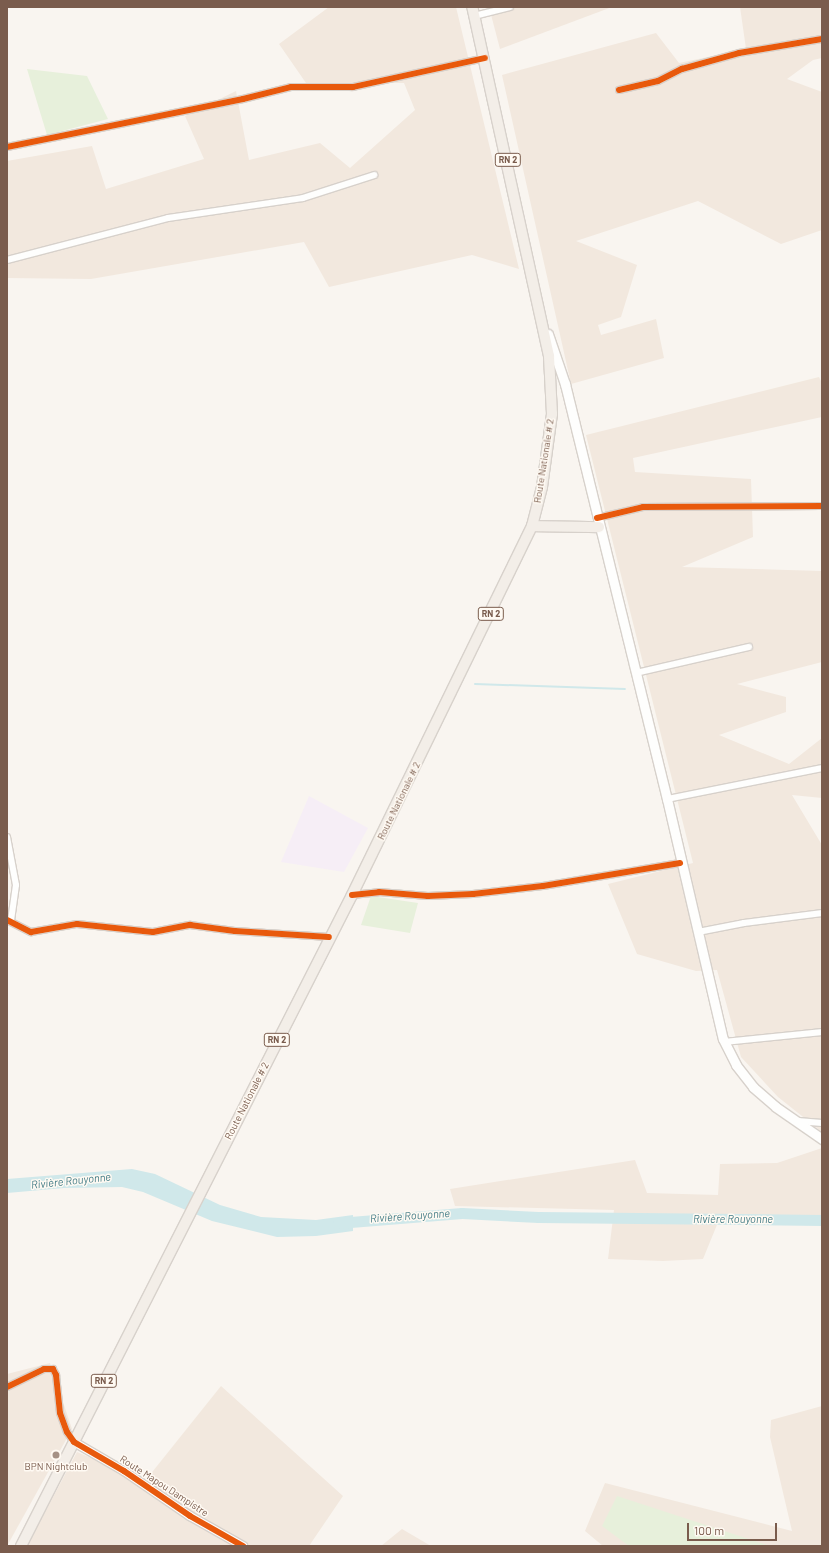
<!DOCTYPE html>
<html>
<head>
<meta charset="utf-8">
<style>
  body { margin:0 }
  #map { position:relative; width:829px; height:1553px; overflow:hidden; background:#f9f5f0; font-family:Barlow,sans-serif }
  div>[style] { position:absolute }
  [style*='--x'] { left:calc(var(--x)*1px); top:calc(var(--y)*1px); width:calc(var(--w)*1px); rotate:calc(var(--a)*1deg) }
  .residential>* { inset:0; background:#f2e8de }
  .education>* { inset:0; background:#f6eef6 }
  .green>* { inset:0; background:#e7f0db }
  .water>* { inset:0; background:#d0e8ea }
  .stream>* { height:2px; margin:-1px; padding:0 1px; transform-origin:1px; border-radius:1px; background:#d0e8ea }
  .river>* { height:11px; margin:-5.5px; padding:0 5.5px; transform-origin:5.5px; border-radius:5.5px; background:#d0e8ea }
  .roads { filter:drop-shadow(1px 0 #d7d1cb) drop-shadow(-1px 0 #d7d1cb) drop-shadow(0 1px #d7d1cb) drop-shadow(0 -1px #d7d1cb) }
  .minor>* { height:6px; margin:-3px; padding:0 3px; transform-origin:3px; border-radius:3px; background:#fefefd }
  .tertiary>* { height:8px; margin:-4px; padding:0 4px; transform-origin:4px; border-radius:4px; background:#fefefd }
  .secondary>* { height:9px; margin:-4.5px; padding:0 4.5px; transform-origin:4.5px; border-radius:4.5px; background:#fefefd }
  .primary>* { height:10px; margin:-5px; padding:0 5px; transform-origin:5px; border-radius:5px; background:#f3eee8 }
  .cycleway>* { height:6px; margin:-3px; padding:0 3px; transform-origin:3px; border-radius:3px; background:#e8590c }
  .dots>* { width:11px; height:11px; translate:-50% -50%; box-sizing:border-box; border:2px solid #fffaf3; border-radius:50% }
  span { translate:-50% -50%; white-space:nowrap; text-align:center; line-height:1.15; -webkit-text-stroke:3px #fffaf3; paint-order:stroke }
  .shield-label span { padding:1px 3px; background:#fffaf3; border:1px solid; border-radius:3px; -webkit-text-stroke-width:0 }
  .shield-label { font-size:9px; color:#7a5c4d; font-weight:700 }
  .street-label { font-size:10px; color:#7a5c4d }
  .poi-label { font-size:10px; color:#7a5c4d }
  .water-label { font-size:11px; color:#437c86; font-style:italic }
  .frame { position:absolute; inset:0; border:8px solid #7a5c4d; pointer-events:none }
  .scale { position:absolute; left:687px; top:1523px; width:90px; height:18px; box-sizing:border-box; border:2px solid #7a5c4d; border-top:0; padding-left:5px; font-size:12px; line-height:14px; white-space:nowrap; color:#7a5c4d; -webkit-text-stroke:3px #fffaf3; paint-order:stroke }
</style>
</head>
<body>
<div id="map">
  <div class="residential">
    <div style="clip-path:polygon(329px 7px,456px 7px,519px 269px,472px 255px,329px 287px,304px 242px,91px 279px,7px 278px,7px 161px,92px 146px,106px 189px,204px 159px,185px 116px,236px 91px,249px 160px,320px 143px,350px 168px,415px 110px,404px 83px,306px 83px,279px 44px)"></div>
    <div style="clip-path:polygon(489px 7px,612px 7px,500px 49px)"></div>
    <div style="clip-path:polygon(740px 7px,822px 7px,822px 58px,813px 60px,787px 79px,822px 92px,822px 230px,781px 244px,698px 201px,576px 241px,637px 265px,621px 317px,598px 325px,601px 335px,656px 319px,664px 358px,571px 384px,502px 75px,656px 33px,679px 63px,746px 49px)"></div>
    <div style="clip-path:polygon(819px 377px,822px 383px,822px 417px,633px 458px,635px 472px,751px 479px,753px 537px,682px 567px,822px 571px,822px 662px,737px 684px,786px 697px,786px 712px,719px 735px,789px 764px,822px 738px,822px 798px,792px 795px,822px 845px,822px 1132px,778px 1097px,741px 1057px,717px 970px,696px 971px,637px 954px,608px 884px,693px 863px,586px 435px)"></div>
    <div style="clip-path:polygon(822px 1148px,822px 1216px,721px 1215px,703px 1259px,663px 1261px,608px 1259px,614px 1210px,455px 1206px,450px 1189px,635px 1160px,647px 1193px,718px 1195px,720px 1164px,777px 1163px)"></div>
    <div style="clip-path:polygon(50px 1363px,72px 1429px,7px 1546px,7px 1374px)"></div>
    <div style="clip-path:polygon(221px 1386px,343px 1496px,309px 1546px,27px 1546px,77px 1452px,145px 1481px)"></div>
    <div style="clip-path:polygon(822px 1406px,822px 1546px,603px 1546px,585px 1531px,605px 1483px,792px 1531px,770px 1437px,771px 1420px)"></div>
    <div style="clip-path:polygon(402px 1529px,431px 1546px,381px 1546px)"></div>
  </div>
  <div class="education">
    <div style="clip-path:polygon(309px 796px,368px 828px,344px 872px,281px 862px)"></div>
  </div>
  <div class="green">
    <div style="clip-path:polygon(27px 69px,87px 76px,108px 119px,47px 135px)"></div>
    <div style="clip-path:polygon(371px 896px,418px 903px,410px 933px,361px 925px)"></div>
    <div style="clip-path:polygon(617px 1496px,770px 1546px,629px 1546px,602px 1526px)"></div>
  </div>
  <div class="water">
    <div style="clip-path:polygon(132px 1169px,155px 1174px,220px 1205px,261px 1217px,316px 1220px,353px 1215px,353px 1231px,316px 1236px,277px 1237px,212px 1221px,143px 1192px,122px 1187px,64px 1188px,7px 1193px,7px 1179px)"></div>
  </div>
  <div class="stream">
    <div style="--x:475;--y:684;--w:150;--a:1.9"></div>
  </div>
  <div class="river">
    <div style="--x:338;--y:1223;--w:124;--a:-4.6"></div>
    <div style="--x:462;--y:1213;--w:76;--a:3"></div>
    <div style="--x:538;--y:1217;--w:284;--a:0.6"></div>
  </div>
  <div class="roads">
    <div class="minor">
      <div style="--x:474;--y:16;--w:37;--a:-14"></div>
      <div style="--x:619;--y:90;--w:40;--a:-13"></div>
      <div style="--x:658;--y:81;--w:27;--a:-27"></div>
      <div style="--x:682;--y:69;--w:59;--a:-15.7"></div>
      <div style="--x:739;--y:53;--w:84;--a:-9.6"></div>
      <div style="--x:7;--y:147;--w:241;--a:-11.5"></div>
      <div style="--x:243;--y:99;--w:49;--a:-14"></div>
      <div style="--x:291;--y:87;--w:62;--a:0"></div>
      <div style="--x:353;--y:87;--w:135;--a:-12.4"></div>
      <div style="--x:7;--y:260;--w:166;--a:-14.6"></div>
      <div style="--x:168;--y:218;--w:136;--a:-8.4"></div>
      <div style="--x:303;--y:198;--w:75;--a:-17.9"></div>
      <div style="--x:597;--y:518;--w:47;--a:-13.4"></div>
      <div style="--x:643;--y:507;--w:179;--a:-0.3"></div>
      <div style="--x:636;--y:673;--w:116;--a:-13"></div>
      <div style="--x:667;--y:799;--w:158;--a:-11.3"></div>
      <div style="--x:7;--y:837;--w:49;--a:79.4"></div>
      <div style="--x:16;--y:885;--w:36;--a:98"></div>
      <div style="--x:352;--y:895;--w:27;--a:-6"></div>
      <div style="--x:379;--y:892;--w:49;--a:4.7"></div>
      <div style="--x:428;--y:896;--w:45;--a:-2.5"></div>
      <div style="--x:473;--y:894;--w:70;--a:-6.5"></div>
      <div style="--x:543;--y:886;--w:139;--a:-9.5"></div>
      <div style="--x:7;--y:920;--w:27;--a:27"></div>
      <div style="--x:31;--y:932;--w:47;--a:-9.9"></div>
      <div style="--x:77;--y:924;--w:76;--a:6"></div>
      <div style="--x:153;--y:932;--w:38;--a:-11"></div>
      <div style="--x:190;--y:925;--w:45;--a:7.6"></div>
      <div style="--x:235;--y:931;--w:94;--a:3.7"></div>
      <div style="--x:698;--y:932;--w:47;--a:-11.1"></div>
      <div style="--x:744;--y:923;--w:79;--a:-7.3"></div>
      <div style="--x:724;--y:1042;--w:99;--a:-5.8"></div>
      <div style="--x:798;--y:1121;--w:24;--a:5"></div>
      <div style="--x:7;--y:1387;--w:41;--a:-25.9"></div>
      <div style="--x:44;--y:1369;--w:9;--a:0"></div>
      <div style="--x:53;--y:1369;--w:7;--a:63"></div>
      <div style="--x:56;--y:1375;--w:38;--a:84"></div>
      <div style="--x:60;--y:1413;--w:20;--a:70"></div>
      <div style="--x:67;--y:1432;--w:12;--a:55"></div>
    </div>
    <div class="tertiary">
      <div style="--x:74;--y:1442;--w:58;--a:30.1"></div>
      <div style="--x:124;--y:1471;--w:80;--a:34.3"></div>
      <div style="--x:190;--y:1516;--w:61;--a:29.5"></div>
    </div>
    <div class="secondary">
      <div style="--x:548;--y:334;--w:53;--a:71.2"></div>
      <div style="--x:565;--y:384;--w:427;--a:76.2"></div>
      <div style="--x:667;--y:799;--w:246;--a:76.9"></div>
      <div style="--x:723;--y:1039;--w:29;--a:63"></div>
      <div style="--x:736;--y:1065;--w:28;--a:52"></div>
      <div style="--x:753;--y:1087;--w:30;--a:41"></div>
      <div style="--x:776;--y:1107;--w:56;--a:34.8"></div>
    </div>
    <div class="primary">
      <div style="--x:532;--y:526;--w:67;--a:0.9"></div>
      <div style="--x:21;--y:1546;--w:730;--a:-63.05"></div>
      <div style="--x:352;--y:895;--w:411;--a:-64"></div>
      <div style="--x:532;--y:526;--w:40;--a:-75.6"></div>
      <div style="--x:542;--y:487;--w:74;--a:-82.2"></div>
      <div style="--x:552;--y:414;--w:58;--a:-93"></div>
      <div style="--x:549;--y:356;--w:357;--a:-102.4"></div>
    </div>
  </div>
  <div class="cycleway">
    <div style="--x:619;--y:90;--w:40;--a:-13"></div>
    <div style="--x:658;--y:81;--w:27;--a:-27"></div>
    <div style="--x:682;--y:69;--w:59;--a:-15.7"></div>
    <div style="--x:739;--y:53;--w:84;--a:-9.6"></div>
    <div style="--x:7;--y:147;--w:241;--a:-11.5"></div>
    <div style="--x:243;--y:99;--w:49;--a:-14"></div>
    <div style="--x:291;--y:87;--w:62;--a:0"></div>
    <div style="--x:353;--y:87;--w:135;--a:-12.4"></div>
    <div style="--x:597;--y:518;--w:47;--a:-13.4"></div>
    <div style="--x:643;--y:507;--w:179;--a:-0.3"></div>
    <div style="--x:352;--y:895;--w:27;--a:-6"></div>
    <div style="--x:379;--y:892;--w:49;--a:4.7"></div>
    <div style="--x:428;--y:896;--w:45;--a:-2.5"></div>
    <div style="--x:473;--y:894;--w:70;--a:-6.5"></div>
    <div style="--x:543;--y:886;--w:139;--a:-9.5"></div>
    <div style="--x:7;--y:920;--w:27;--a:27"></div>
    <div style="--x:31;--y:932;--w:47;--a:-9.9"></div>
    <div style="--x:77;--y:924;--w:76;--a:6"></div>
    <div style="--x:153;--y:932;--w:38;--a:-11"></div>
    <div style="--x:190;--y:925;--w:45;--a:7.6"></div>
    <div style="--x:235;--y:931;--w:94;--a:3.7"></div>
    <div style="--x:7;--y:1387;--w:41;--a:-25.9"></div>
    <div style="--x:44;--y:1369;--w:9;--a:0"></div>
    <div style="--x:53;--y:1369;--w:7;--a:63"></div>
    <div style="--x:56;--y:1375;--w:38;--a:84"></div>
    <div style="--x:60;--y:1413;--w:20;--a:70"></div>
    <div style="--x:67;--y:1432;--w:12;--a:55"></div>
    <div style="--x:74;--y:1442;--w:58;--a:30.1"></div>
    <div style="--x:124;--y:1471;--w:80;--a:34.3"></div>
    <div style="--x:190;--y:1516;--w:61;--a:29.5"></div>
  </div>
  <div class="dots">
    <div style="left:56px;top:1455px;background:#a69286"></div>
  </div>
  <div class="shield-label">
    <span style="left:508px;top:160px">RN 2</span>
    <span style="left:491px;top:614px">RN 2</span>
    <span style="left:277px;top:1040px">RN 2</span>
    <span style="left:104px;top:1381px">RN 2</span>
  </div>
  <div class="street-label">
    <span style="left:544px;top:461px;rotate:-81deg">Route Nationale # 2</span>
    <span style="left:399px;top:801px;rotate:-64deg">Route Nationale # 2</span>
    <span style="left:247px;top:1101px;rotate:-63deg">Route Nationale # 2</span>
    <span style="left:164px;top:1486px;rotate:33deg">Route Mapou Dampistre</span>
  </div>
  <div class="poi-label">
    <span style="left:56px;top:1467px">BPN Nightclub</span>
  </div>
  <div class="water-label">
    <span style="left:71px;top:1181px;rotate:-6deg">Rivière Rouyonne</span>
    <span style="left:410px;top:1216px;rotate:-4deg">Rivière Rouyonne</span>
    <span style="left:733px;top:1219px">Rivière Rouyonne</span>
  </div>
  <div class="frame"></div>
  <div class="scale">100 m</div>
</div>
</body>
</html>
